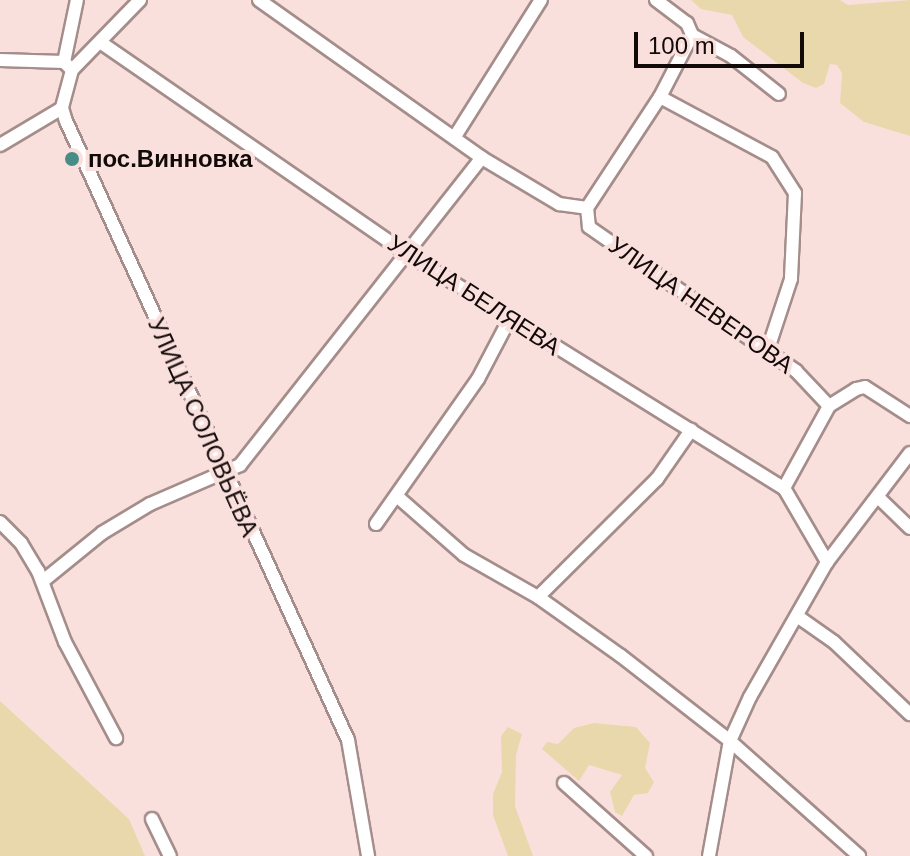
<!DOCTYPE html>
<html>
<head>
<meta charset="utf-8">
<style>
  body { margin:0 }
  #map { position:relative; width:910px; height:856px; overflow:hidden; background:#fae0dd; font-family:Arial,sans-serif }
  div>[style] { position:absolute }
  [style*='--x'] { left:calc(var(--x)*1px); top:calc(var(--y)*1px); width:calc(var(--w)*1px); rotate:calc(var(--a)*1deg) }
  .green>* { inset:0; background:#e9d8ac }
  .roads { filter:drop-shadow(2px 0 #a48d8a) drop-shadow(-2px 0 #a48d8a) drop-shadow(0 2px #a48d8a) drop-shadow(0 -2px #a48d8a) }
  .minor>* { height:12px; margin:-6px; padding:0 6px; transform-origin:6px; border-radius:6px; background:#fff }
  .dots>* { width:22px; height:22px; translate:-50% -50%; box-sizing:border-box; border:4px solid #fae0dd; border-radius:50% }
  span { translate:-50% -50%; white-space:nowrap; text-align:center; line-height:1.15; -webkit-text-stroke:8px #fae0dd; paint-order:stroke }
  .poi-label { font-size:24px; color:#120a09; font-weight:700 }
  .left { translate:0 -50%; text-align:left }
  .street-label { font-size:24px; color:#120a09 }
  .scale { position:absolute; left:634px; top:32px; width:170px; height:36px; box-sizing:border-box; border:4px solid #120a09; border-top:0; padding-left:10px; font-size:24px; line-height:28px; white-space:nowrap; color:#120a09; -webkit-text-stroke:6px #fae0dd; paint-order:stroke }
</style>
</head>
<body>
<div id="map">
  <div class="green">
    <div style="clip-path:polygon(691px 0,840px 0,848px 5px,910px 0,910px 136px,864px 122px,840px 103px,842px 73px,837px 65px,830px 64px,824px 84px,816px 88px,803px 83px,743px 37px,732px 15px,701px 9px)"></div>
    <div style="clip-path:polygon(0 701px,129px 819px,145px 856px,0 856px)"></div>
    <div style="clip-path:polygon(594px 723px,636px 727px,650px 743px,645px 768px,654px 782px,648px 793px,634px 795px,622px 816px,615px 812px,610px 792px,622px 775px,589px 765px,579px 781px,542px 749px,547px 742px,558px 744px,574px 728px)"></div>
    <div style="clip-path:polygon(508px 727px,522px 734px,516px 755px,515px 806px,533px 856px,508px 856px,493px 815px,493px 794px,502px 772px,501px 736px)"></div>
  </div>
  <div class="roads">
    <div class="minor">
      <div style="--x:140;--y:0;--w:98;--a:134.2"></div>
      <div style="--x:72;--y:70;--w:39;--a:105"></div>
      <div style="--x:62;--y:108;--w:14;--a:73"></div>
      <div style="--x:66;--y:121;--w:680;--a:65.51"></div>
      <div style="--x:348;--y:740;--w:118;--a:80.2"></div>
      <div style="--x:259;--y:0;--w:273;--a:35.3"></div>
      <div style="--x:482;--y:158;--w:90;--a:30.9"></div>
      <div style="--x:559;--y:204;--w:28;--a:8"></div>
      <div style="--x:587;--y:208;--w:19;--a:84"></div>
      <div style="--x:589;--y:227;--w:252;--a:34.8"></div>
      <div style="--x:796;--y:371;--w:48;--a:46.7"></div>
      <div style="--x:656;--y:0;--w:39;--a:37"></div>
      <div style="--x:687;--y:23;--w:13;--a:67"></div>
      <div style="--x:692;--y:35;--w:44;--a:28.3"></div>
      <div style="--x:731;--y:56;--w:61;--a:38.4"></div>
      <div style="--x:100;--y:42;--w:375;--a:34.6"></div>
      <div style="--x:409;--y:255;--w:441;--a:31.9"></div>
      <div style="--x:784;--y:488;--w:86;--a:59.8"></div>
      <div style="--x:0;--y:60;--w:64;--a:1.8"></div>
      <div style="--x:64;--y:62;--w:11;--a:45"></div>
      <div style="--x:64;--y:62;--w:63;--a:-78.2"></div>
      <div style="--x:660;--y:97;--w:127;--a:28.2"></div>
      <div style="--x:772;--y:157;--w:43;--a:57.4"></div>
      <div style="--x:795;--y:193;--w:86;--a:92.7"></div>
      <div style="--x:791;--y:279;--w:77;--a:108.2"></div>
      <div style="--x:454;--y:138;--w:163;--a:-57.8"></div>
      <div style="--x:0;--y:145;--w:72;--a:-30.8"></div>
      <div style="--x:587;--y:208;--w:133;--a:-56.7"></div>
      <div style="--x:660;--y:97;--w:70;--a:-62.7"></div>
      <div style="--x:784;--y:488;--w:94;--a:-61.2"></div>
      <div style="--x:829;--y:406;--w:32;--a:-32"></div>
      <div style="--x:856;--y:389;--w:9;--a:-13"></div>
      <div style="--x:865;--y:387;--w:54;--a:32.8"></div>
      <div style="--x:399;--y:498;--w:86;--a:41.2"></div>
      <div style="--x:464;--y:555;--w:85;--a:29.6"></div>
      <div style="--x:538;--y:597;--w:102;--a:35.4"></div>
      <div style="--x:621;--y:656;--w:138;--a:37.9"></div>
      <div style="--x:730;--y:741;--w:173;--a:41.7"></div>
      <div style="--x:879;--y:498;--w:43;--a:44.1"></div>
      <div style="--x:0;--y:522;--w:30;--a:45"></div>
      <div style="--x:21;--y:543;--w:33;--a:59"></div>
      <div style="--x:38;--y:571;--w:76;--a:69.2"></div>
      <div style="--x:65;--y:642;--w:109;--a:62"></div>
      <div style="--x:376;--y:524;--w:177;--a:-54.9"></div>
      <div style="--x:478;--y:379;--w:67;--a:-62.3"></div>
      <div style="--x:43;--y:581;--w:76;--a:-39.1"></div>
      <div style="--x:102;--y:533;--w:56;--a:-31.1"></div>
      <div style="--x:150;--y:504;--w:98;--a:-23.4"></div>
      <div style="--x:240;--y:465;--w:391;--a:-51.8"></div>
      <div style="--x:538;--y:597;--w:168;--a:-44.8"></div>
      <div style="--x:657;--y:479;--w:60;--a:-55.2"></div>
      <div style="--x:797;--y:616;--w:45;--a:35.1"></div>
      <div style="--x:834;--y:642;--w:105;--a:43.5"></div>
      <div style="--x:564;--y:783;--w:110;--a:41.7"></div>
      <div style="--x:152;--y:819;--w:41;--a:64.1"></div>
      <div style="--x:709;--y:856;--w:117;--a:-79.7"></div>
      <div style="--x:730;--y:741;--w:48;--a:-65.6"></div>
      <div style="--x:750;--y:697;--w:155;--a:-60.3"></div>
      <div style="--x:827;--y:562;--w:137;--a:-52.7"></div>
    </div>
  </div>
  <div class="dots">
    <div style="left:72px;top:159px;background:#478d85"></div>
  </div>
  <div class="poi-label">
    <span class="left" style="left:88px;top:159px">пос.Винновка</span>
  </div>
  <div class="street-label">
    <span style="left:474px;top:295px;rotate:33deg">УЛИЦА БЕЛЯЕВА</span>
    <span style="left:701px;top:305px;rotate:35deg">УЛИЦА НЕВЕРОВА</span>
    <span style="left:203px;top:427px;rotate:66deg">УЛИЦА СОЛОВЬЁВА</span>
  </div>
  <div class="scale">100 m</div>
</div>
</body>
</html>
